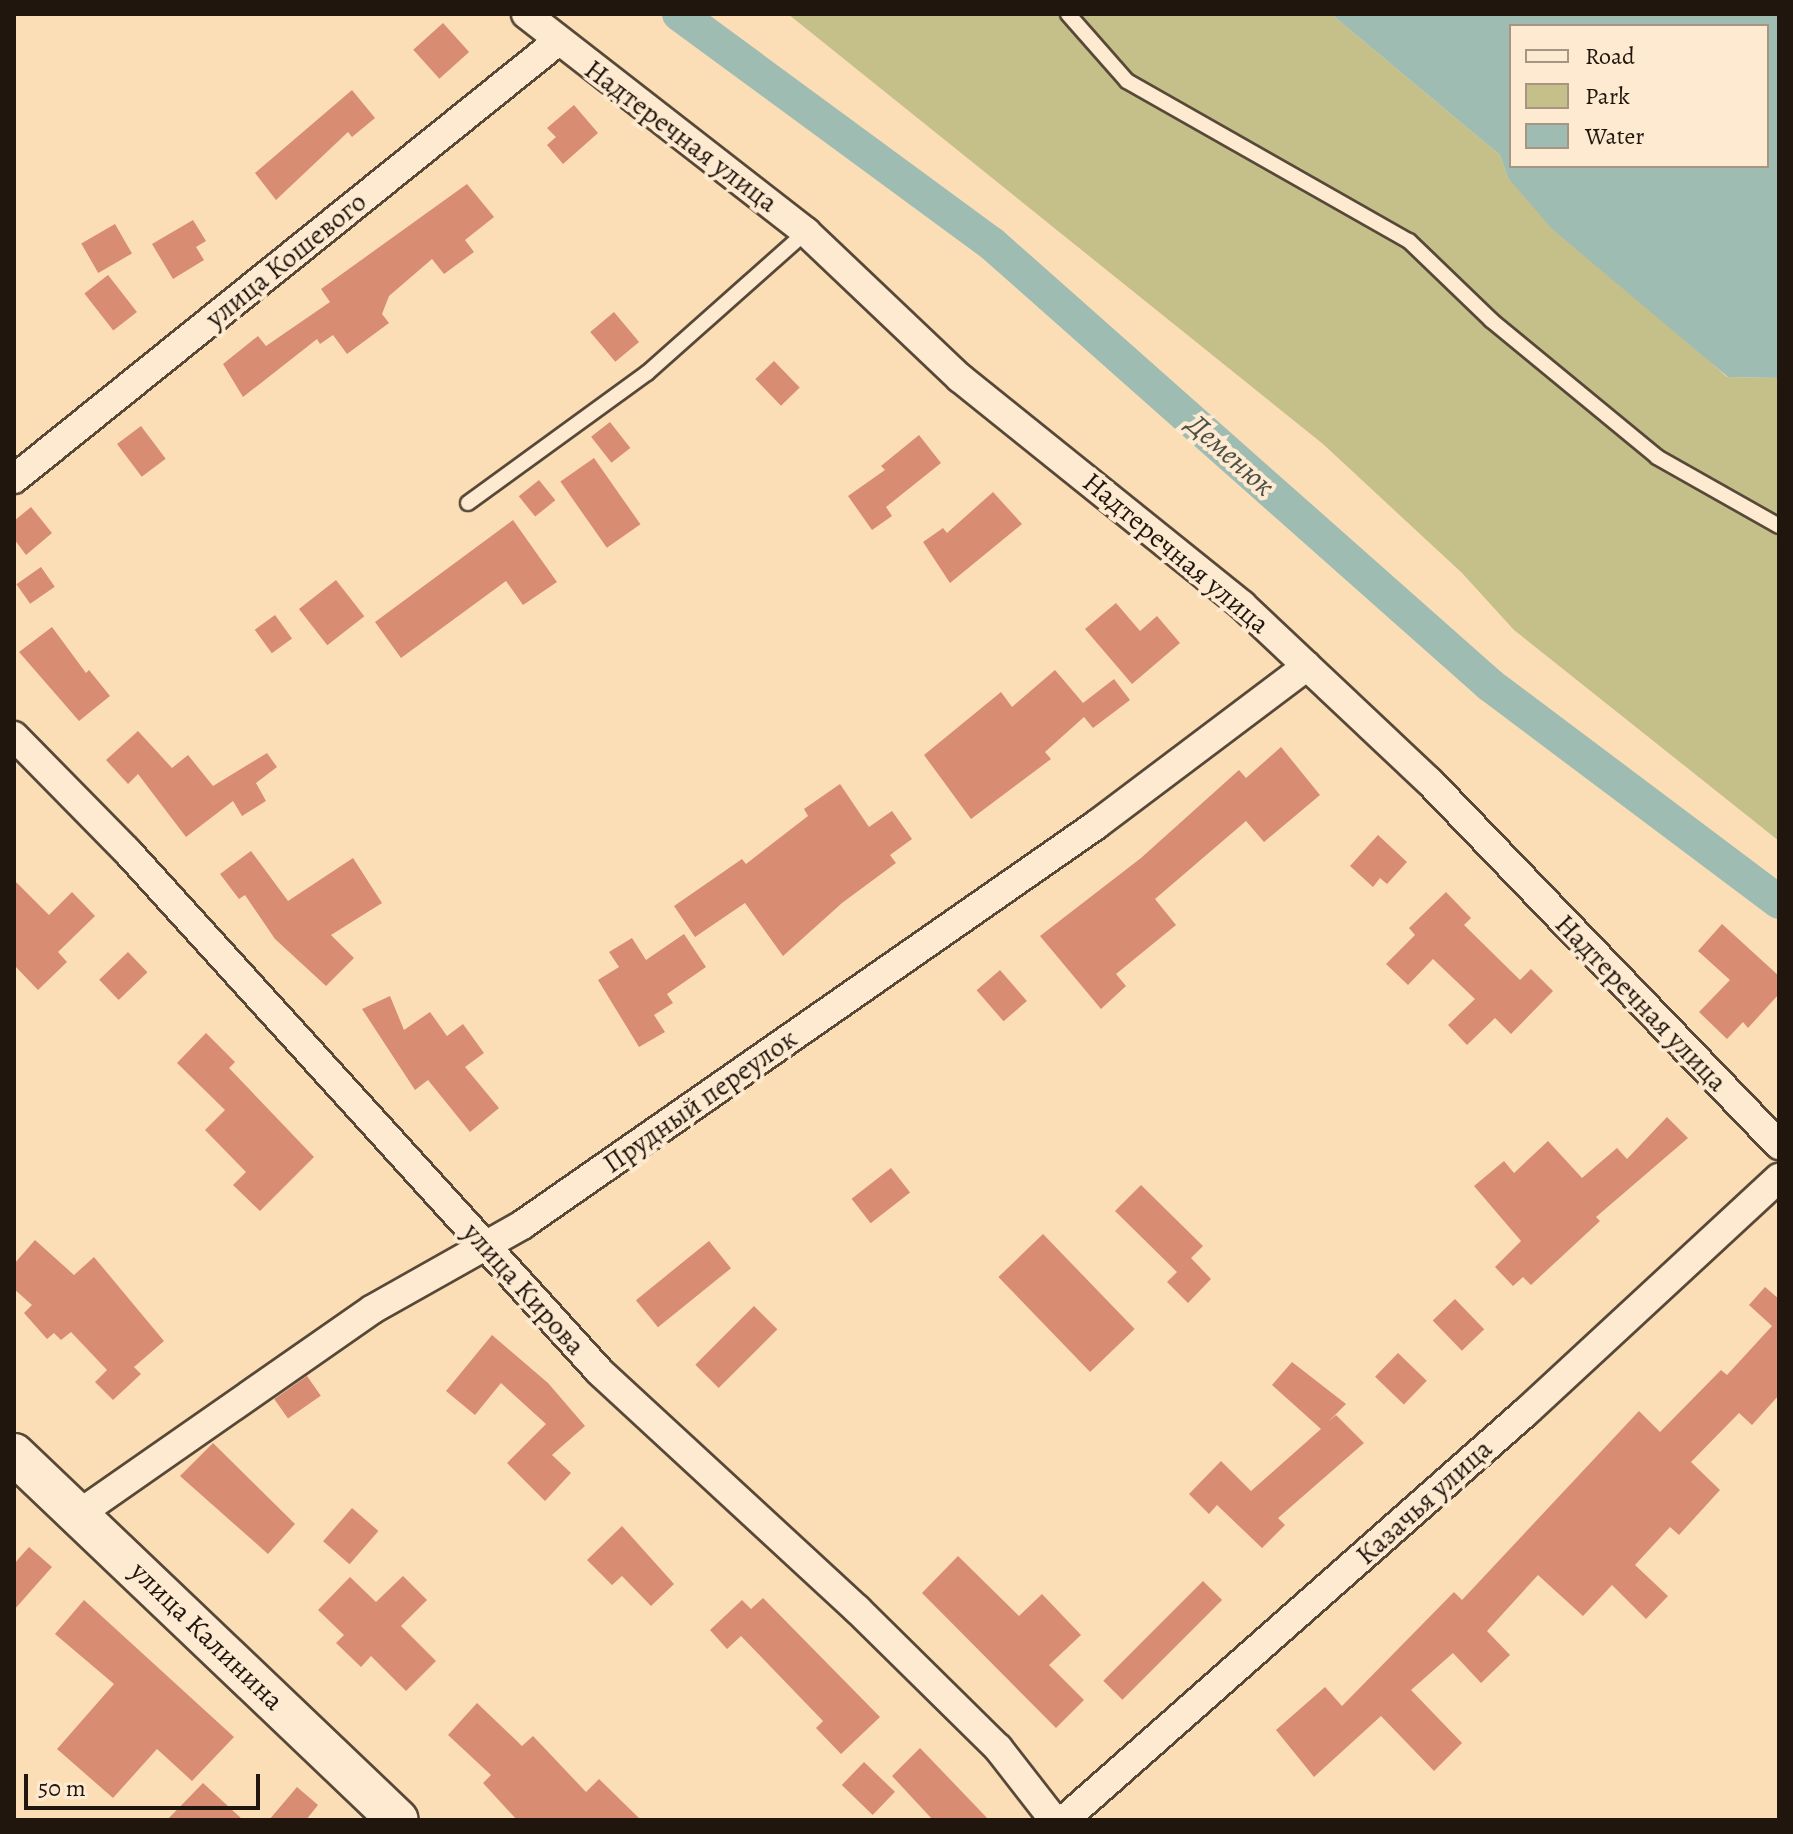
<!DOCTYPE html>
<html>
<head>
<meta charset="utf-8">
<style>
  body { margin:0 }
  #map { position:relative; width:1793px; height:1834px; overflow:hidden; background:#fcdeb6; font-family:Alegreya,serif }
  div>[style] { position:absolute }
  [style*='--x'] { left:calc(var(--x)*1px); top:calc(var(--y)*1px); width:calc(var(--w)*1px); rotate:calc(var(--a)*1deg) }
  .green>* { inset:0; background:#c5c08a }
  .water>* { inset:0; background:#9fbcb2 }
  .canal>* { height:34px; margin:-17px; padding:0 17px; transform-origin:17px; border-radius:17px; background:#9fbcb2 }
  .building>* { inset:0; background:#d88c72; transform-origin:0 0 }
  .roads { filter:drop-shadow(2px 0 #574838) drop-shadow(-2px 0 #574838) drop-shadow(0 2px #574838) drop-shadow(0 -2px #574838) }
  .lane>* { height:14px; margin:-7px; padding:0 7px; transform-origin:7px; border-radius:7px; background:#fdead0 }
  .street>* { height:28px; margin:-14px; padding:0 14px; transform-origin:14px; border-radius:14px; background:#fdead0 }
  .secondary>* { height:40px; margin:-20px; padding:0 20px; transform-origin:20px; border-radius:20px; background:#fdead0 }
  span { translate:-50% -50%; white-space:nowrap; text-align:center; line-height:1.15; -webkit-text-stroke:8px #fdead0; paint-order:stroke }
  .street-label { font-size:28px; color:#20160e }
  .water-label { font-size:30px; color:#4c5047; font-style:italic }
  .frame { position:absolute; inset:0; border:16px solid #20160e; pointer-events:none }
  .legend { position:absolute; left:1509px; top:24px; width:260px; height:144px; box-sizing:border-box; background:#fdead0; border:2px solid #a59582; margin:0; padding:10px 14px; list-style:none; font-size:24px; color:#20160e }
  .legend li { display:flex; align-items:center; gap:16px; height:40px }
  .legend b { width:40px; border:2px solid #a59582 }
  .scale { position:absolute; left:24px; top:1774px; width:236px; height:36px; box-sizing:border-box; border:4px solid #20160e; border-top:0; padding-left:10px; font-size:24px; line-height:28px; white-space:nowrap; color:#20160e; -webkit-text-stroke:6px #fdead0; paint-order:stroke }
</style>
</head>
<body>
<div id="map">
  <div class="green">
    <div style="clip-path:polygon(788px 14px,1331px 14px,1500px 155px,1508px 178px,1727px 377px,1779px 378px,1779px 841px,1514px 630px,1462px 573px,1323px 444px)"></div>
  </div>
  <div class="water">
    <div style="clip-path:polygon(evenodd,1331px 14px,1779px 14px,1779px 378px,1728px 377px,1552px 229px,1508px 178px,1500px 155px,1331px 14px,1511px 26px,1767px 26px,1767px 166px,1511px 166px,1511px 26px)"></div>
  </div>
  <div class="canal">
    <div style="--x:679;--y:14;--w:387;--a:36.3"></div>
    <div style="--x:991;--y:243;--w:667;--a:41.53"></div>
    <div style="--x:1490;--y:685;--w:361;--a:36.9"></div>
  </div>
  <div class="building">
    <div style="left:443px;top:23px;width:39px;height:40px;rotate:48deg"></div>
    <div style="clip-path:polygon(352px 90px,375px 118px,352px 137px,348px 132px,276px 200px,255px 173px)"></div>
    <div style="clip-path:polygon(574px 105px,598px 133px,563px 164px,547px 145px,556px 137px,547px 128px)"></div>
    <div style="clip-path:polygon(467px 184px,494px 217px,465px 240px,474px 252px,444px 274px,432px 259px,389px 296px,382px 314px,389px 323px,347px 354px,333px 335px,320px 344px,317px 339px,243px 397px,223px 364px,258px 336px,266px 346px,330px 302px,321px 289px)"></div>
    <div style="clip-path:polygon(193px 220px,206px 241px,196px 247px,204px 260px,173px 279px,152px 244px)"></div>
    <div style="left:115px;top:224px;width:34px;height:39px;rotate:60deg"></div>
    <div style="left:108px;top:275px;width:47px;height:30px;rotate:52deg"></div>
    <div style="left:614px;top:312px;width:39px;height:31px;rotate:50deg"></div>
    <div style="left:774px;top:361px;width:37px;height:26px;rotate:46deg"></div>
    <div style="left:610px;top:422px;width:33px;height:24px;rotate:52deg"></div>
    <div style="left:141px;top:426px;width:41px;height:30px;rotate:53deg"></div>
    <div style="clip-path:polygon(919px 435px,941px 463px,886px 507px,892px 516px,872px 530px,848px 496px,885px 470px,881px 466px)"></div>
    <div style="left:594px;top:458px;width:81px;height:41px;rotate:55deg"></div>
    <div style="left:539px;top:480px;width:26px;height:26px;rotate:51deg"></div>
    <div style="clip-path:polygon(993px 492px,1022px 524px,950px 583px,923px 542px,943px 528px,947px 533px)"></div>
    <div style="clip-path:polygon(31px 507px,52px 533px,26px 555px,14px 539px,14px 521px)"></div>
    <div style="clip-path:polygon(513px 520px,557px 582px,523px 605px,506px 581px,401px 658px,375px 622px)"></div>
    <div style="left:41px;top:567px;width:24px;height:30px;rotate:55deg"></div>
    <div style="left:336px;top:580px;width:46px;height:47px;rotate:52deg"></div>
    <div style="clip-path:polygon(1116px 603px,1140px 631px,1157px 616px,1180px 643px,1132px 684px,1085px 629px)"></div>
    <div style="left:275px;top:615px;width:29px;height:25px;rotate:54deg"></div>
    <div style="clip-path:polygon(52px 627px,86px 673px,89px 670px,110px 696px,79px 721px,19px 652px)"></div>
    <div style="clip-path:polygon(1055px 670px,1083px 703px,1114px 679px,1130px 700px,1093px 728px,1084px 717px,1045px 752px,1051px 759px,971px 819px,924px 755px,1001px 692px,1012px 707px)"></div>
    <div style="clip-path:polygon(138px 731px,172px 768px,188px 755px,213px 786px,267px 753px,277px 767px,256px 783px,266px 801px,242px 816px,233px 801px,186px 837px,138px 774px,128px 784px,106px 760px)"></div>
    <div style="clip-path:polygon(1281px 747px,1320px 795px,1264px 842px,1246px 821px,1155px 899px,1176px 925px,1116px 974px,1126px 986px,1101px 1009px,1040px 936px,1141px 858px,1239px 770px,1246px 778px)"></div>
    <div style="clip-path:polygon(840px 784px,869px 827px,892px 811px,912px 839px,890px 855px,896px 863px,842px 903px,783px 956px,745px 903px,695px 937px,674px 906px,742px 859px,746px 864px,808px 816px,804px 809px)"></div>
    <div style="clip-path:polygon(1378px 835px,1407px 862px,1387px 884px,1380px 878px,1373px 887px,1350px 866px)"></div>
    <div style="clip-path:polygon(251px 851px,288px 901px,353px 858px,382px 903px,331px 935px,354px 958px,326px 986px,275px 939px,245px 895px,239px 899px,220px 874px)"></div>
    <div style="clip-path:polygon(14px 880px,49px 915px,72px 892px,95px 916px,58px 952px,67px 962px,38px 990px,14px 965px)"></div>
    <div style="clip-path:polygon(1446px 892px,1471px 918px,1464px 925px,1520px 980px,1531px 969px,1553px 991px,1511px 1034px,1495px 1018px,1467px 1045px,1448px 1025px,1475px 999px,1433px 959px,1408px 985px,1386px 964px,1415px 935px,1409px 928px)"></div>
    <div style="clip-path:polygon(1722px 924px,1779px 976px,1779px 994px,1748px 1028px,1743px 1022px,1727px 1039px,1699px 1012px,1730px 980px,1698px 951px)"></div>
    <div style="clip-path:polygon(684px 934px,706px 967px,667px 994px,673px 1003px,654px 1015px,665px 1032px,639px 1047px,598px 980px,619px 967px,609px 952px,632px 938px,646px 960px)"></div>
    <div style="left:128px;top:952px;width:28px;height:40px;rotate:46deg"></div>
    <div style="left:1000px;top:970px;width:41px;height:31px;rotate:49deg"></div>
    <div style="clip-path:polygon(390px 996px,404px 1030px,430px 1012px,447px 1036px,463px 1024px,484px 1053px,465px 1067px,499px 1108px,470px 1132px,428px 1080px,415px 1090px,362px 1009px)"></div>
    <div style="clip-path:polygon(206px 1033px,235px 1062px,229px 1068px,314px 1157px,260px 1211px,233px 1185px,246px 1172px,205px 1130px,225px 1110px,177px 1063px)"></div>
    <div style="clip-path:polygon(1667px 1117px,1688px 1138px,1596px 1217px,1600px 1221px,1531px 1285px,1523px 1277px,1513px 1286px,1495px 1267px,1521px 1241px,1474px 1186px,1504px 1161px,1514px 1173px,1548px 1141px,1582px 1178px,1617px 1148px,1627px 1159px)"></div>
    <div style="left:891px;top:1168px;width:31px;height:50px;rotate:52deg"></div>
    <div style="clip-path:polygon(1141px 1185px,1203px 1246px,1179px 1270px,1191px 1258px,1211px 1279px,1188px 1303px,1167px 1282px,1177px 1272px,1115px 1211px)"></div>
    <div style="left:1043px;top:1234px;width:132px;height:62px;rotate:46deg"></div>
    <div style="clip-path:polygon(35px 1240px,74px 1275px,94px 1257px,164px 1341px,134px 1367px,141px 1374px,113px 1400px,95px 1382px,107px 1370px,71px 1332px,61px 1340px,54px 1333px,47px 1339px,24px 1313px,32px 1305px,14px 1289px,14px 1264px)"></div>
    <div style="left:709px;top:1241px;width:35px;height:94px;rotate:51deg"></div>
    <div style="clip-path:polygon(1765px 1287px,1779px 1299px,1779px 1395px,1752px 1425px,1739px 1413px,1691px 1462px,1720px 1490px,1679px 1535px,1670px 1527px,1635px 1565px,1668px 1596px,1646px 1619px,1612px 1585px,1583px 1616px,1538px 1575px,1487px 1631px,1510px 1655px,1481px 1683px,1453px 1653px,1411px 1690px,1462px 1743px,1434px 1771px,1381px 1716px,1314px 1777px,1276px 1730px,1325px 1687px,1342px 1706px,1454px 1592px,1462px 1600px,1639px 1411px,1660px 1432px,1721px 1370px,1727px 1375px,1772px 1326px,1749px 1305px)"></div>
    <div style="left:1455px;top:1299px;width:42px;height:31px;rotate:46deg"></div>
    <div style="left:754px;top:1306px;width:33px;height:83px;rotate:45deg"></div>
    <div style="clip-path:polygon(492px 1335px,548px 1383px,585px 1426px,552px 1455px,571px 1473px,545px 1501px,507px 1463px,546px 1424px,501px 1383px,475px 1415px,446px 1391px)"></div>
    <div style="left:1398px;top:1353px;width:40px;height:33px;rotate:44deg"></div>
    <div style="clip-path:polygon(1292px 1362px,1346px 1404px,1328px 1422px,1336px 1415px,1364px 1443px,1278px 1518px,1285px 1525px,1262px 1548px,1217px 1505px,1209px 1514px,1189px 1494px,1221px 1461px,1251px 1491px,1321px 1429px,1272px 1385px)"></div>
    <div style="left:307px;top:1376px;width:24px;height:40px;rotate:55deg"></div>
    <div style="clip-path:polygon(213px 1443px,295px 1524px,268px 1554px,180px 1476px)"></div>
    <div style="left:352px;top:1508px;width:35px;height:44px;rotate:41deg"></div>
    <div style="clip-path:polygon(622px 1526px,674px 1584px,651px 1606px,622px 1576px,612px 1585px,587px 1560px)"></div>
    <div style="clip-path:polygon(29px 1547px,52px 1567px,14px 1610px,14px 1564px)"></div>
    <div style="clip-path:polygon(958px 1556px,1019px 1616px,1042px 1594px,1081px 1635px,1049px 1665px,1084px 1700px,1056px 1728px,922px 1593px)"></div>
    <div style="clip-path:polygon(403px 1576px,427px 1600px,401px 1626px,436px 1661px,406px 1691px,371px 1656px,361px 1667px,336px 1643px,344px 1635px,318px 1610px,350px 1577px,376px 1602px)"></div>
    <div style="left:1203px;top:1581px;width:27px;height:141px;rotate:45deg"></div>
    <div style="clip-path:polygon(763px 1598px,880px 1717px,841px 1754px,816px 1728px,823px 1721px,741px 1636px,727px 1649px,710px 1630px,742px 1600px,751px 1609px)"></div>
    <div style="clip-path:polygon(84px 1600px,234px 1737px,192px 1781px,157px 1749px,113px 1798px,57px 1749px,114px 1684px,55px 1634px)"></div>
    <div style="clip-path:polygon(477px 1703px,522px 1746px,533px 1736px,586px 1792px,599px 1779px,641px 1820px,517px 1820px,483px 1783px,491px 1775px,448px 1735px)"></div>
    <div style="clip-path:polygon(920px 1748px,989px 1820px,933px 1820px,892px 1776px)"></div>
    <div style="left:864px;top:1762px;width:43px;height:32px;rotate:44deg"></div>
    <div style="clip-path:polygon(203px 1783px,243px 1820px,167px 1820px)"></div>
    <div style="clip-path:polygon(297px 1787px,318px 1805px,306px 1820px,269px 1820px)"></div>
  </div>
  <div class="roads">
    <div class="lane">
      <div style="--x:1068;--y:14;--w:89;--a:48.6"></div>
      <div style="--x:1127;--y:81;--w:324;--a:29.6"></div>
      <div style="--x:1409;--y:241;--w:114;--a:43.9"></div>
      <div style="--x:1491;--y:320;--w:215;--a:39.5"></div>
      <div style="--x:1657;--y:457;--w:140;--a:29.5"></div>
      <div style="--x:468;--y:503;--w:221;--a:-36"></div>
      <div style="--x:647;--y:373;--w:213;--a:-41.6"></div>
    </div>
    <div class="street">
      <div style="--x:526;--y:14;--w:355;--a:37.9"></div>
      <div style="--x:806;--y:232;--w:212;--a:43.5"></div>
      <div style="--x:960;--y:378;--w:362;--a:38.8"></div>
      <div style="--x:1242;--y:605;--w:257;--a:43.3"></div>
      <div style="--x:1429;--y:781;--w:505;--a:46.12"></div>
      <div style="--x:14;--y:479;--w:697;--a:-38.83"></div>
      <div style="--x:14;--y:736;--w:161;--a:45.5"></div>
      <div style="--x:127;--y:851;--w:704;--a:47.76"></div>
      <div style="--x:600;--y:1372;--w:350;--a:42.7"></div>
      <div style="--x:857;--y:1609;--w:198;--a:44.6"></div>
      <div style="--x:998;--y:1748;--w:91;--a:52.1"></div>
      <div style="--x:79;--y:1514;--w:358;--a:-34.9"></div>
      <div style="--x:373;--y:1309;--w:171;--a:-29.4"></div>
      <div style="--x:522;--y:1225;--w:700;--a:-34.87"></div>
      <div style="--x:1096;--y:825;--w:264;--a:-37"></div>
      <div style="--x:1064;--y:1820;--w:618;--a:-41.46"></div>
      <div style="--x:1527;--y:1411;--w:343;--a:-42.8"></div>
    </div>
    <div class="secondary">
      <div style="--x:14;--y:1454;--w:530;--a:43.63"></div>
    </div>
  </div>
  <div class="street-label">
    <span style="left:681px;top:136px;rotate:37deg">Надтеречная улица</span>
    <span style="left:286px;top:260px;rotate:-39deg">улица Кошевого</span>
    <span style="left:1176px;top:553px;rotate:40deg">Надтеречная улица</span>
    <span style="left:1641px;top:1003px;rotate:46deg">Надтеречная улица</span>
    <span style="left:700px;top:1101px;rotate:-35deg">Прудный переулок</span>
    <span style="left:524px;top:1289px;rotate:48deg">улица Кирова</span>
    <span style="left:1424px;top:1502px;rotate:-42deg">Казачья улица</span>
    <span style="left:207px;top:1636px;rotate:44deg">улица Калинина</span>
  </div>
  <div class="water-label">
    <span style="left:1231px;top:455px;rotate:42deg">Деменюк</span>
  </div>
  <div class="frame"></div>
  <ul class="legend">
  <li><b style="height:10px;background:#fdead0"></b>Road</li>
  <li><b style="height:22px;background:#c5c08a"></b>Park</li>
  <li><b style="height:22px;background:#9fbcb2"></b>Water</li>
  </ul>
  <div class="scale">50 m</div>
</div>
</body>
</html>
